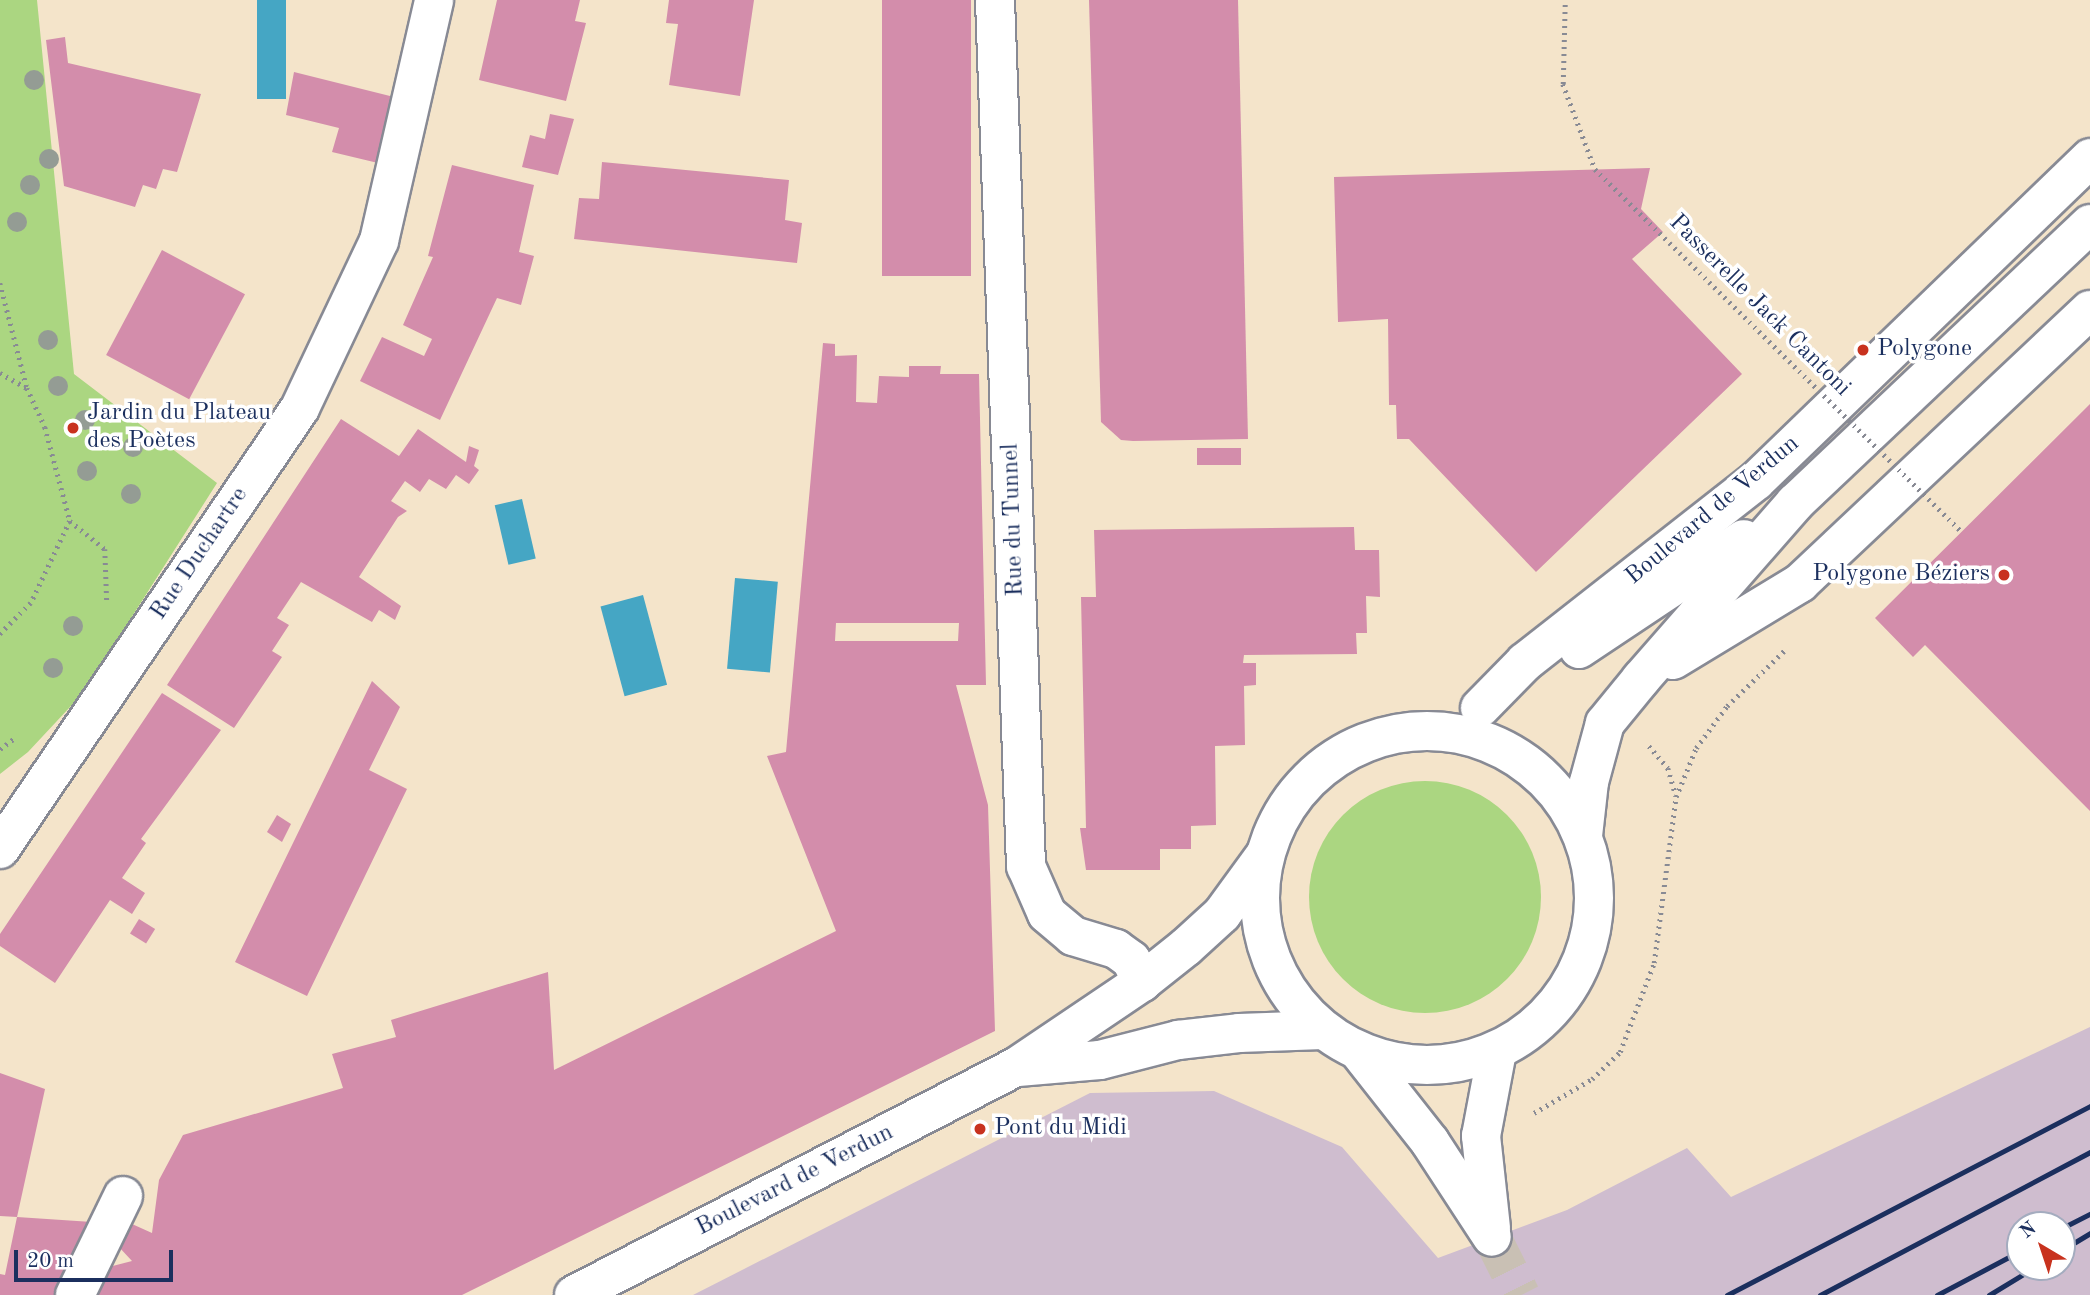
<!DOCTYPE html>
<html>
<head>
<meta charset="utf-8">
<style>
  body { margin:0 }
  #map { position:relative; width:2090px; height:1295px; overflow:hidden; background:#f4e4ca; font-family:"Old Standard TT",serif }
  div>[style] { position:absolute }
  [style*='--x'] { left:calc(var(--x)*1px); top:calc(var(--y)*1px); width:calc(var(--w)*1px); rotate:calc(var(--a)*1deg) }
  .industrial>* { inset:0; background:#cfbdcf }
  .green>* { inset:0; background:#abd681 }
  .round { border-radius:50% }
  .water>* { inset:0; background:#45a6c4; transform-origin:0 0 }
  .building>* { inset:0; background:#d38dab; transform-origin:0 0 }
  .major-tunnel>* { height:38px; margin-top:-19px; transform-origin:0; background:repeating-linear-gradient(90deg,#c9c0b4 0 38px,transparent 0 57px) }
  .path>* { height:4.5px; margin-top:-2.25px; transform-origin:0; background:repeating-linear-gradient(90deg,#888a94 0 2px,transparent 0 7px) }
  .roads { filter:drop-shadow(2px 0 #888a94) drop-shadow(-2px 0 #888a94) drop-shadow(0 2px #888a94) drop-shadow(0 -2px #888a94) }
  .minor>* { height:38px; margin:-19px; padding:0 19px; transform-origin:19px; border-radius:19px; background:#fff }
  .major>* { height:38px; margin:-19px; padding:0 19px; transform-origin:19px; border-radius:19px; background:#fff }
  .major>.ring { margin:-19px; padding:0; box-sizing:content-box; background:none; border:38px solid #fff; border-radius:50% }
  .rail>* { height:5px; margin:-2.5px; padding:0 2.5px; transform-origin:2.5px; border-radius:2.5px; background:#1b2f5e }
  .path-bridge>* { height:4.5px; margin-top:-2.25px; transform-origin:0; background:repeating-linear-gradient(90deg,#888a94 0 2px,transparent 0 7px) }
  .trees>* { width:20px; height:20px; margin:-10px; border-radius:50%; background:#949c94 }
  .dots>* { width:19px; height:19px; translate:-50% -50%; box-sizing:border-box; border:4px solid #fff; border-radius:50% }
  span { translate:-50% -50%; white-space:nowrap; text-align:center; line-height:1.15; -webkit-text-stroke:7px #fff; paint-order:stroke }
  .street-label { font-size:24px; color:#1b2f5e }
  .poi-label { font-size:24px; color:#1b2f5e }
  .left { translate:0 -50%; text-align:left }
  .right { translate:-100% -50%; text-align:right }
  .north { position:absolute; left:2006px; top:1211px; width:70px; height:70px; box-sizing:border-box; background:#fff; border:2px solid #a4acbf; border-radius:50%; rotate:321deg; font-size:19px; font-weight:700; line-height:28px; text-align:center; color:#1b2f5e }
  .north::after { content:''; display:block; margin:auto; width:24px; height:32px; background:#c8321e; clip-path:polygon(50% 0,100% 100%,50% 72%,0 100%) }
  .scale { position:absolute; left:14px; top:1250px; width:159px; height:32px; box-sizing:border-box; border:4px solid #1b2f5e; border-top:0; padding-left:9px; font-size:21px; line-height:24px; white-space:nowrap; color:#1b2f5e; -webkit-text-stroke:5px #fff; paint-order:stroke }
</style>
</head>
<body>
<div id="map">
  <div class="industrial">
    <div style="clip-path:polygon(evenodd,2090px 1027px,2090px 1295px,693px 1295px,1090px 1093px,1214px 1091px,1342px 1147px,1438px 1258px,1567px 1210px,1687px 1148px,1731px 1197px,2090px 1027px,2020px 1225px,2062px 1225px,2062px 1267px,2020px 1267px,2020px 1225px)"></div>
  </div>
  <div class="green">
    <div style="clip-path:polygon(0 0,37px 0,74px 374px,217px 483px,84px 692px,28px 752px,0 774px)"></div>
    <div class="round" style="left:1309px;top:781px;width:232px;height:232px"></div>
  </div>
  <div class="water">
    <div style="left:257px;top:0;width:29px;height:99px"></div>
    <div style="left:522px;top:499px;width:61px;height:28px;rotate:77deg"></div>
    <div style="left:735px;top:578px;width:43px;height:91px;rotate:5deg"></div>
    <div style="left:643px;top:595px;width:93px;height:44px;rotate:75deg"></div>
  </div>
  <div class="building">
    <div style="clip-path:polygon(497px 0,580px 0,575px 21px,586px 23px,566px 101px,479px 80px)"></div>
    <div style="clip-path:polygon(669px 0,754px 0,740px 96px,669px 85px,678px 24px,666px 23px)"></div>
    <div style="left:882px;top:0;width:89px;height:276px"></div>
    <div style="clip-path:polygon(1089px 0,1238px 0,1248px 439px,1133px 441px,1121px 440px,1101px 422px)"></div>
    <div style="clip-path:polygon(65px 37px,68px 63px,201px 94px,177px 172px,163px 169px,156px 189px,143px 185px,135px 207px,64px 186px,46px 40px)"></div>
    <div style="clip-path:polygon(294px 72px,394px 97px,378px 163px,332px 152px,339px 128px,286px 115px)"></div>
    <div style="clip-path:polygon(550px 114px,574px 119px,558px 175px,522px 167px,530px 135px,545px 139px)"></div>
    <div style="clip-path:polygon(602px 162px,789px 180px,785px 220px,802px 223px,797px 263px,574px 239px,579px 198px,599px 199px)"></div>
    <div style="clip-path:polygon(452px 165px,534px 185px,519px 252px,534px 256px,521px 305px,497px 298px,440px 420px,360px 381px,382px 337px,424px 356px,432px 339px,403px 325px,433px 257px,428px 256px)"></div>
    <div style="clip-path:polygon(1650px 168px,1641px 209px,1663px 232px,1632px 259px,1742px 374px,1536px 572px,1409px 439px,1397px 439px,1396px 405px,1389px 405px,1388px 319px,1338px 322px,1334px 177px)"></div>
    <div style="left:162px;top:250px;width:94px;height:119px;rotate:28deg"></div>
    <div style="clip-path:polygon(evenodd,823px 343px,835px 344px,835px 356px,857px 355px,856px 402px,877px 403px,879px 376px,909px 377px,909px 366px,941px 366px,940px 374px,979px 374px,986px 685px,956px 685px,988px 805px,995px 1031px,462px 1295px,89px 1295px,101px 1269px,132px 1261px,118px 1246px,132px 1224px,152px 1233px,159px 1180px,183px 1135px,343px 1088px,332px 1054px,396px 1037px,391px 1020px,548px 972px,554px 1070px,836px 931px,767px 756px,786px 752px,823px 343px,836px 623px,959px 623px,958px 641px,835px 641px,836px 623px)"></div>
    <div style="clip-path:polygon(2090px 404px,2090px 811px,1925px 645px,1913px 657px,1875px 618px)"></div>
    <div style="clip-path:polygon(341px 419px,399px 456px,418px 429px,466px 462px,469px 446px,479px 450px,474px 466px,479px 470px,469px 484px,456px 475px,446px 489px,429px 479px,420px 492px,405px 481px,391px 501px,407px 511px,398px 517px,359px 577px,401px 606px,395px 620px,379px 610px,372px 622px,301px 582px,277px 618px,289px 625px,272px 651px,282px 657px,234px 728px,167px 685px)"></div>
    <div style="left:1241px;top:448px;width:17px;height:44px;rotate:90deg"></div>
    <div style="clip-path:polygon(1354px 527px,1355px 550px,1379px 550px,1380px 597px,1366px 596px,1367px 633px,1356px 633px,1357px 654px,1244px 655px,1243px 663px,1256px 663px,1256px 685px,1244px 686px,1245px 745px,1215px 746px,1216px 825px,1191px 826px,1191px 849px,1160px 849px,1160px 870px,1086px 870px,1080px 828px,1086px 828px,1081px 597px,1096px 597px,1094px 530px)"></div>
    <div style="clip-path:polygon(372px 681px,400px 707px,369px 770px,407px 789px,307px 996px,235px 962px)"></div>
    <div style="clip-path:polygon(162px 693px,221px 730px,141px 839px,146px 843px,122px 878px,145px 893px,132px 914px,110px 900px,55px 983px,0 946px,0 934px)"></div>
    <div style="clip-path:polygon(277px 815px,291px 824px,282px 842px,267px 832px)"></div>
    <div style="left:139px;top:919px;width:19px;height:17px;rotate:32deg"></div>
    <div style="clip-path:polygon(0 1073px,45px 1089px,17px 1217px,0 1216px)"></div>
    <div style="clip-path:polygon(17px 1217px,92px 1222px,57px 1295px,0 1295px,0 1274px,5px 1275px)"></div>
  </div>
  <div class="major-tunnel">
    <div style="--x:1492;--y:1237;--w:65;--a:63.4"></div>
  </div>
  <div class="path">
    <div style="--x:1563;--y:84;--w:84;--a:-88.6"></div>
    <div style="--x:0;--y:283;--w:108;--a:75.6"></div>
    <div style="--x:27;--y:388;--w:43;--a:65.2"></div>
    <div style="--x:45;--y:427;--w:97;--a:75.1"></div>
    <div style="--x:70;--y:521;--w:91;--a:115.4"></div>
    <div style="--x:31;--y:603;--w:44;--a:135"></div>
    <div style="--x:0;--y:373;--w:31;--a:29"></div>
    <div style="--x:70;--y:521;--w:45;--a:38.7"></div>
    <div style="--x:105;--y:549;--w:54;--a:87.9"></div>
    <div style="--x:1649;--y:746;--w:29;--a:49"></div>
    <div style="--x:1668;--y:768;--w:29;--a:74"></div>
    <div style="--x:0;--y:749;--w:20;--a:-37"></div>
    <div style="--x:1534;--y:1113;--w:67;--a:-30.4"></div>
    <div style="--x:1592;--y:1079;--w:39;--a:-44"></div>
    <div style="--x:1620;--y:1052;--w:95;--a:-69.1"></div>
    <div style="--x:1654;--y:963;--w:167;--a:-82.5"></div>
    <div style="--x:1676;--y:797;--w:53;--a:-67.8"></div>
    <div style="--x:1696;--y:748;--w:52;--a:-53.6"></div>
    <div style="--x:1727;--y:706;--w:81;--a:-44"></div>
  </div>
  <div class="roads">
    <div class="minor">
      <div style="--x:995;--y:0;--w:867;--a:87.95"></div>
      <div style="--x:1026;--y:866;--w:52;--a:66.4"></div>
      <div style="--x:1047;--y:914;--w:34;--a:40"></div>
      <div style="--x:1073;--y:936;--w:45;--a:16.8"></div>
      <div style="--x:1116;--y:949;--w:19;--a:36"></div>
      <div style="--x:1131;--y:960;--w:25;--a:63"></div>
      <div style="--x:0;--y:849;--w:533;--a:-55.77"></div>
      <div style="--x:300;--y:408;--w:185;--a:-64.7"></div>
      <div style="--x:379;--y:241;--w:247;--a:-77.1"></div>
      <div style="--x:75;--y:1295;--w:110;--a:-64.1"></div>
    </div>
    <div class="major">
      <div style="--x:1579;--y:649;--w:198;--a:-33.7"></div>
      <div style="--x:1673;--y:660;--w:149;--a:-31.2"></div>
      <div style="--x:1800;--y:583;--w:398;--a:-43.3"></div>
      <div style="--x:1480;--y:708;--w:64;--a:-45.6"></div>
      <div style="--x:1525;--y:662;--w:293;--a:-38.1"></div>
      <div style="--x:1756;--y:481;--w:465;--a:-44"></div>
      <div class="ring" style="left:1260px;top:731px;width:296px;height:296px"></div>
      <div style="--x:1583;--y:836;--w:54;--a:-83.7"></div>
      <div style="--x:1589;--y:782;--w:61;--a:-74.8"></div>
      <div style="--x:1605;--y:723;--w:57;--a:-50.7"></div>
      <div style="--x:1641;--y:679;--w:234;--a:-48.8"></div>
      <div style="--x:1795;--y:503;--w:406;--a:-43.4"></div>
      <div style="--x:1360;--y:1053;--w:113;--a:51.8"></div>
      <div style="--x:1430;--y:1142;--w:113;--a:56.9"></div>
      <div style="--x:1018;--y:1067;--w:82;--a:-4.9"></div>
      <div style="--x:1100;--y:1060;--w:81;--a:-14.4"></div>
      <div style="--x:1178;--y:1040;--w:61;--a:-6.5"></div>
      <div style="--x:1239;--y:1033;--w:84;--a:-2"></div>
      <div style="--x:1491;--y:1228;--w:93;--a:-96.2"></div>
      <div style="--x:1481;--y:1136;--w:86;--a:-79.3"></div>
      <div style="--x:574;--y:1295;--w:497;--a:-27.3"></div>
      <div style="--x:1016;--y:1067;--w:152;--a:-34"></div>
      <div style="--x:1142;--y:982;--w:56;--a:-38.5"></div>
      <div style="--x:1186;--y:947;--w:49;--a:-42.5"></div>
      <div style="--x:1222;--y:914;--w:73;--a:-53.9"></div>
    </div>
  </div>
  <div class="rail">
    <div style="--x:2062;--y:1228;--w:31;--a:-27"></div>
    <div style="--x:2062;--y:1250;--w:33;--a:-31"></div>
    <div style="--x:1727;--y:1295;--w:409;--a:-27.5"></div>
    <div style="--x:1820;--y:1295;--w:306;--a:-27.9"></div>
    <div style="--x:1937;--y:1295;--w:94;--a:-27.9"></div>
    <div style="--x:1989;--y:1295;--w:54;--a:-31.3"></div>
  </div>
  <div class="path-bridge">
    <div style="--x:1563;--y:84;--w:91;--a:69.4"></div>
    <div style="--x:1595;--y:169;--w:516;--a:44.69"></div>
  </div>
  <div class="trees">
    <div style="left:34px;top:80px"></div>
    <div style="left:49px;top:159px"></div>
    <div style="left:30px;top:185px"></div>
    <div style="left:17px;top:222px"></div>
    <div style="left:48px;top:340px"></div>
    <div style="left:58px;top:386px"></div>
    <div style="left:85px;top:420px"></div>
    <div style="left:133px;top:447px"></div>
    <div style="left:87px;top:471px"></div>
    <div style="left:131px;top:494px"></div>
    <div style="left:73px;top:626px"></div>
    <div style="left:53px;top:668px"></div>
  </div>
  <div class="dots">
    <div style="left:1863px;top:350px;background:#c8321e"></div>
    <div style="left:73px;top:428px;background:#c8321e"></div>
    <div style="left:2004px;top:575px;background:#c8321e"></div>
    <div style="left:980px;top:1129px;background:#c8321e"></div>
  </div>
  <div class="street-label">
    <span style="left:1759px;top:306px;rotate:45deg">Passerelle Jack Cantoni</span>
    <span style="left:1713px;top:511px;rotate:-40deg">Boulevard de Verdun</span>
    <span style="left:1014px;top:520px;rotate:-92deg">Rue du Tunnel</span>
    <span style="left:200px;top:554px;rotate:-56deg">Rue Duchartre</span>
    <span style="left:795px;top:1181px;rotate:-27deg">Boulevard de Verdun</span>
  </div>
  <div class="poi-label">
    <span class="left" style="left:1877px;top:350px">Polygone</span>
    <span class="left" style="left:87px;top:428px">Jardin du Plateau<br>des Poètes</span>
    <span class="right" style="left:1990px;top:575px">Polygone Béziers</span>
    <span class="left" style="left:994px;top:1129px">Pont du Midi</span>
  </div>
  <div class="north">N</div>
  <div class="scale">20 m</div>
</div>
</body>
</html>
